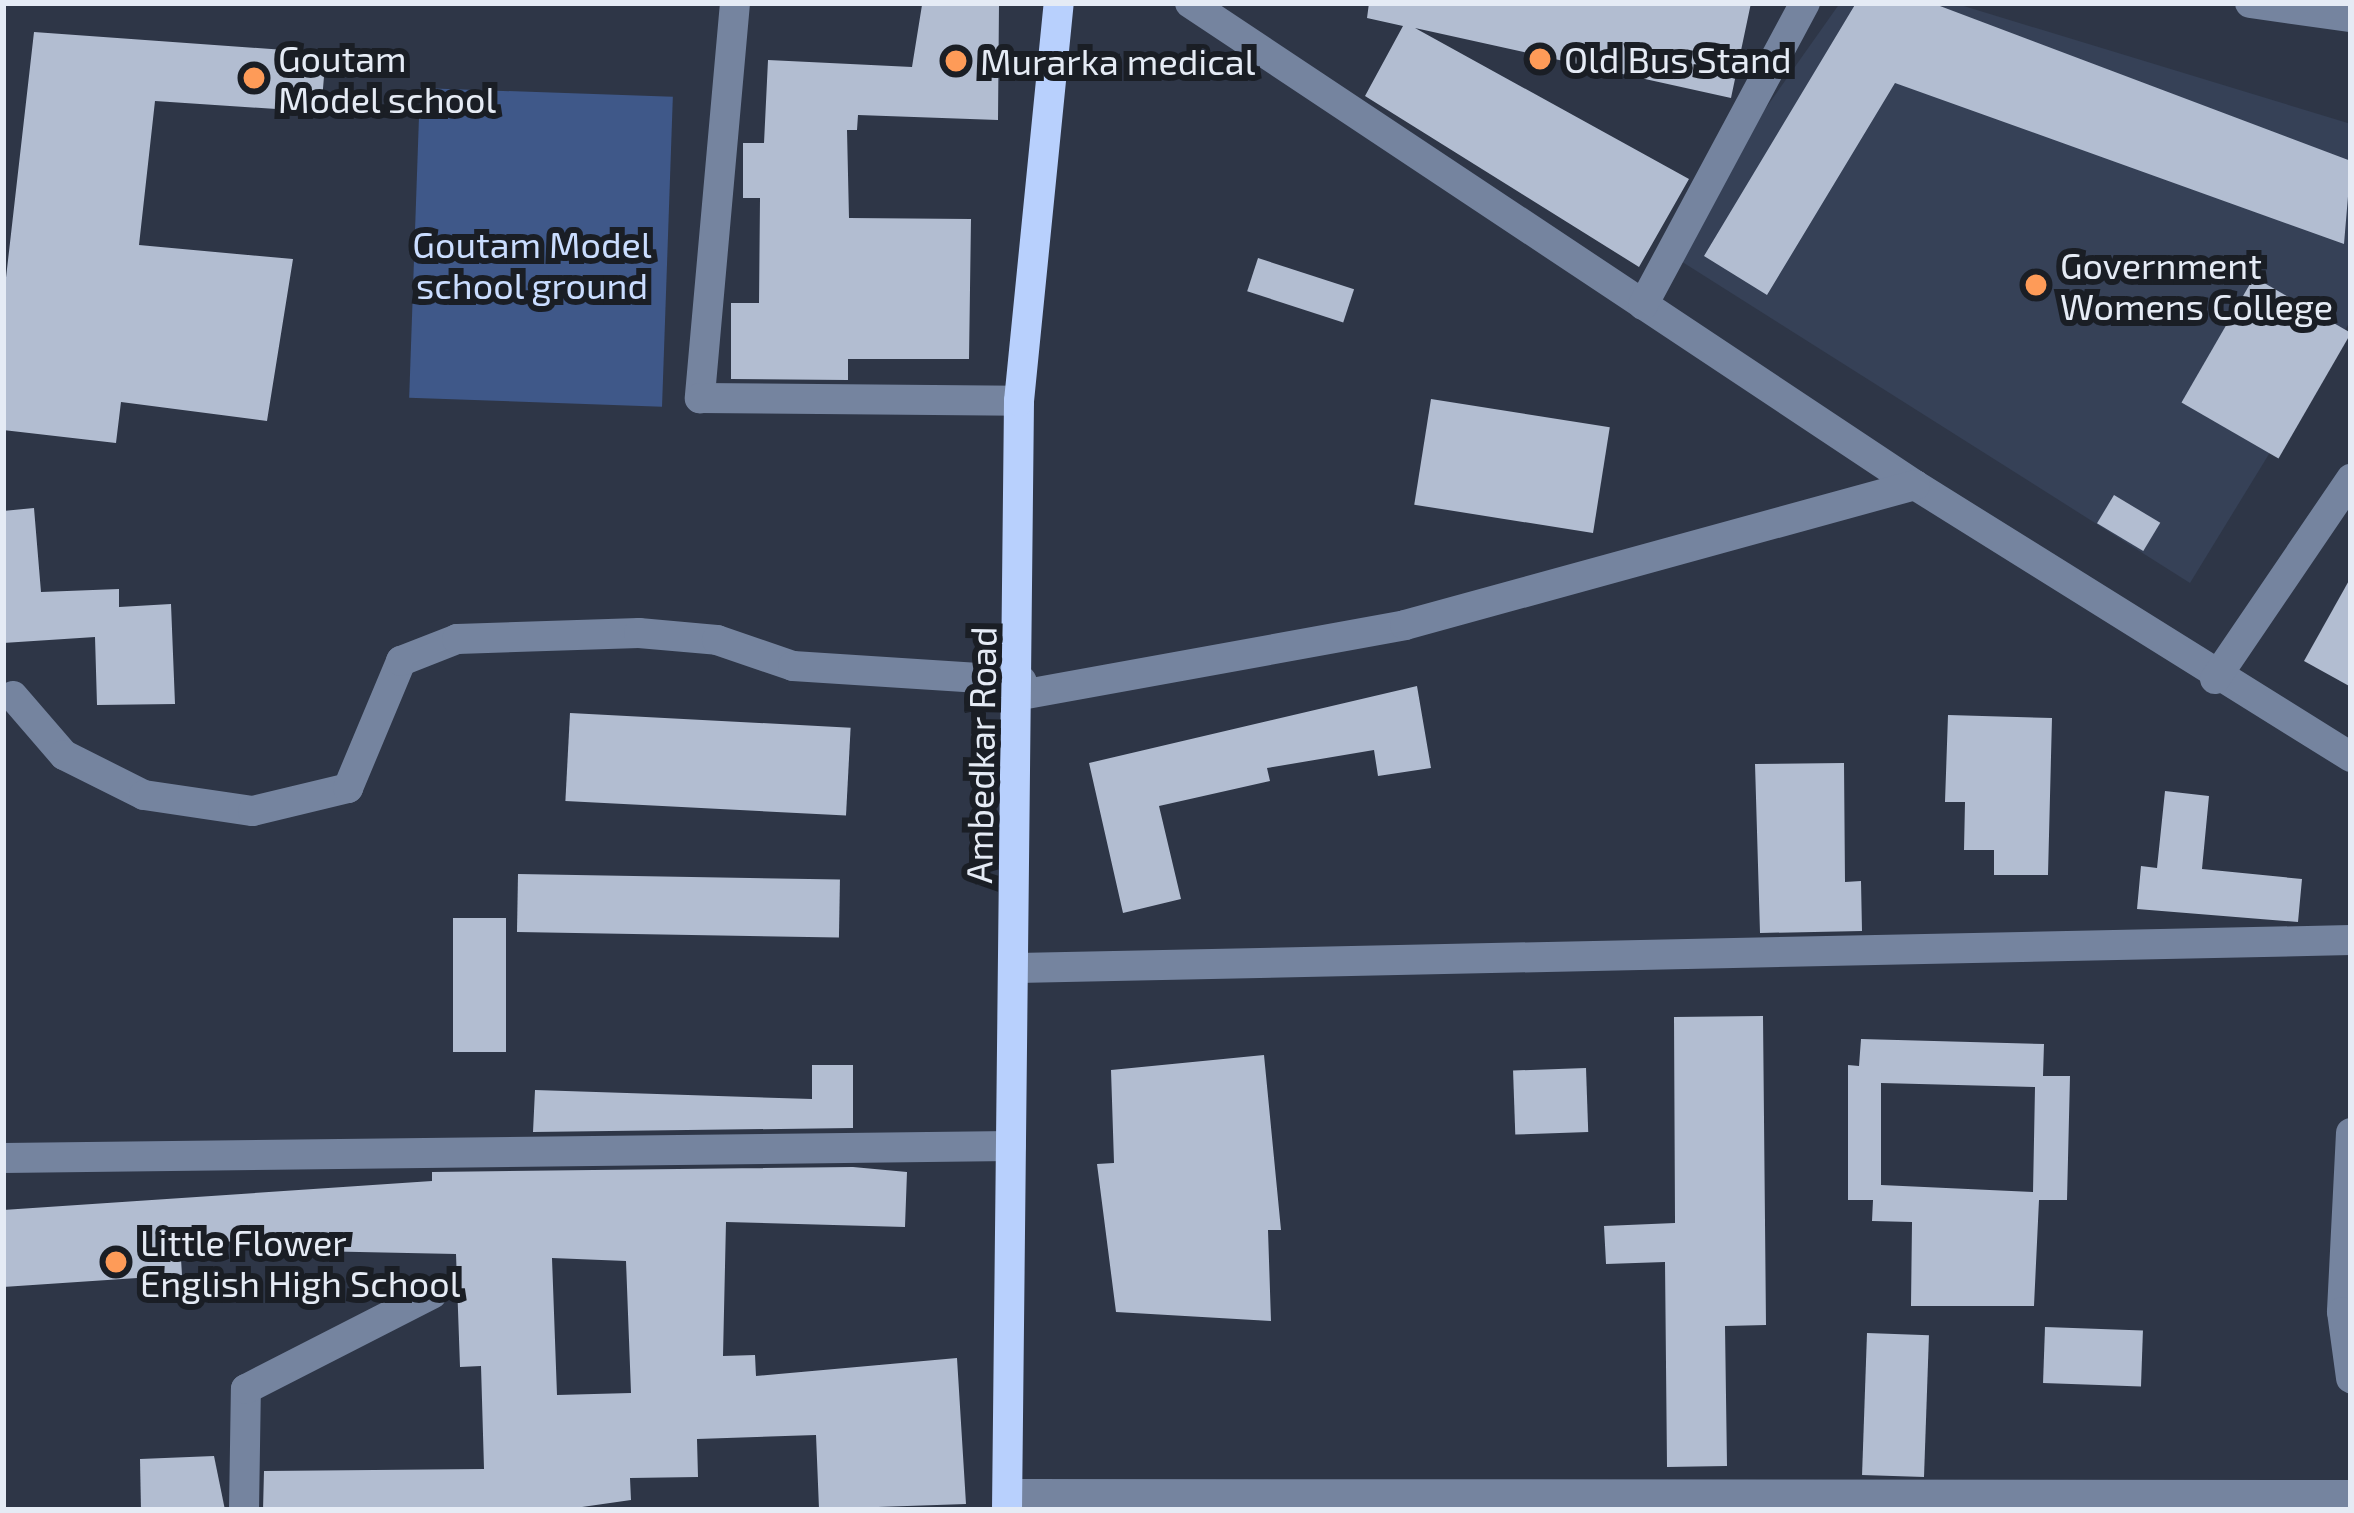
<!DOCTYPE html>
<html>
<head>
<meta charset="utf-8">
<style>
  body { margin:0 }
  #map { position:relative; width:2354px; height:1513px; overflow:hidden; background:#2e3647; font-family:"Exo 2",sans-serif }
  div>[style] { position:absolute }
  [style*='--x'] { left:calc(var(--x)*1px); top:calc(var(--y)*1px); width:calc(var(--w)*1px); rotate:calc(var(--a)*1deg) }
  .built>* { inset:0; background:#364157 }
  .green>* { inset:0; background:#3f5889; transform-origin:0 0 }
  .building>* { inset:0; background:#b2bdd1; transform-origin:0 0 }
  .minor>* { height:30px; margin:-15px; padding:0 15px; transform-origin:15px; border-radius:15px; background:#75849f }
  .major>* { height:30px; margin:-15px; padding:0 15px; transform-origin:15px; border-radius:15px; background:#b8d0fd }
  .dots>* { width:33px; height:33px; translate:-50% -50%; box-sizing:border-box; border:6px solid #1a1e25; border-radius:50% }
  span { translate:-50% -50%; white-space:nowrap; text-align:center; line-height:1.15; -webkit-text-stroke:12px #1a1e25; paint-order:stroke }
  .poi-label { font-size:36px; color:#e5ebf5 }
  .left { translate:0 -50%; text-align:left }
  .park-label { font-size:36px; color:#caddff }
  .street-label { font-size:36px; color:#e5ebf5 }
  .frame { position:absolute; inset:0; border:6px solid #e5ebf5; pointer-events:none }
</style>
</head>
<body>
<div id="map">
  <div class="built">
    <div style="clip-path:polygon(1840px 3px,1954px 3px,2351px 124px,2351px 320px,2190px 583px,1665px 251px)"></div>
  </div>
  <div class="green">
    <div style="left:420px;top:88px;width:253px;height:310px;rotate:2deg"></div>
  </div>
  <div class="building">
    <div style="clip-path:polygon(1369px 3px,1751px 3px,1731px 98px,1415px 28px,1689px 179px,1639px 267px,1365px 96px,1403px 26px,1367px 18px)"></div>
    <div style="clip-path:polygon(1856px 3px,1932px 3px,2351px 161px,2344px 244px,1895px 83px,1767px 295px,1704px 256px)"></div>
    <div style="clip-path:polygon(999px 4px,998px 120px,858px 115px,857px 130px,847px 130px,849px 218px,971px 219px,969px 359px,848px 359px,848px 380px,731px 379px,731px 303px,759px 303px,760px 198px,743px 198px,743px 143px,764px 143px,768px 60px,912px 67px,922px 5px)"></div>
    <div style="clip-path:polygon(34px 32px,326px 53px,321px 112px,155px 101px,139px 245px,293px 259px,267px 421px,121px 402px,116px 443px,3px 430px,3px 304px)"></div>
    <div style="left:1258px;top:258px;width:101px;height:35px;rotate:18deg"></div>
    <div style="left:2254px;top:277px;width:112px;height:145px;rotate:30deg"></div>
    <div style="left:1431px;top:399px;width:181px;height:107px;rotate:9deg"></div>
    <div style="left:2114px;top:495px;width:54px;height:33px;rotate:31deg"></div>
    <div style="clip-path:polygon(34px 508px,41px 592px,119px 589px,119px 607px,171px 604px,175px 704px,97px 705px,95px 637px,3px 643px,3px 511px)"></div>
    <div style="clip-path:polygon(2351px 577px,2351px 687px,2304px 661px)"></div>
    <div style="clip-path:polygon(1417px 686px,1431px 768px,1378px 776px,1374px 750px,1267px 768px,1270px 781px,1159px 806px,1181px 899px,1123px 913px,1089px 763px)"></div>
    <div style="left:570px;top:713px;width:281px;height:88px;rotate:3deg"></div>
    <div style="clip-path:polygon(1948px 715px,2052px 718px,2048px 875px,1994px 875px,1994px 850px,1964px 850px,1965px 802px,1945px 802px)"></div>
    <div style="clip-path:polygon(1844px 763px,1845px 882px,1861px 881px,1862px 931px,1760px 933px,1755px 764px)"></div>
    <div style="clip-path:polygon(2165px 791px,2209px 796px,2202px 869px,2302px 879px,2298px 922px,2137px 909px,2141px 866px,2157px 868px)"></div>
    <div style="left:518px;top:874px;width:322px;height:58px;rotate:1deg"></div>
    <div style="left:453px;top:918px;width:53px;height:134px"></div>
    <div style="clip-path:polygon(1763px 1016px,1766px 1325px,1725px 1326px,1727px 1466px,1667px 1467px,1665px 1262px,1606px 1264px,1604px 1226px,1675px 1223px,1674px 1017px)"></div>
    <div style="clip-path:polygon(evenodd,1861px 1039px,2044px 1044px,2043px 1076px,2070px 1076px,2067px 1200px,2039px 1200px,2034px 1306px,1911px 1306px,1912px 1222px,1872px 1221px,1873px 1200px,1848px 1200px,1848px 1065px,1859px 1066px,1861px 1039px,1881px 1083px,2035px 1087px,2033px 1192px,1881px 1185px,1881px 1083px)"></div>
    <div style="clip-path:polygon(1264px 1055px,1281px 1230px,1268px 1230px,1271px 1321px,1116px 1312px,1097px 1164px,1114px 1163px,1111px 1070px)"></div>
    <div style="clip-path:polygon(812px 1065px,853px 1065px,853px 1128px,533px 1132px,535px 1090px,812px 1099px)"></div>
    <div style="left:1586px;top:1068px;width:64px;height:73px;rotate:88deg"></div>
    <div style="clip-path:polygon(evenodd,853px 1167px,907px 1172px,905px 1227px,726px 1222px,723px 1356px,755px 1355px,756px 1376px,957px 1358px,966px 1504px,819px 1509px,816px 1435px,697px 1439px,698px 1477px,630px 1478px,631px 1500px,561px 1510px,263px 1510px,264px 1471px,484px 1469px,481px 1366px,460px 1367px,456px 1254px,311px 1251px,310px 1239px,180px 1243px,182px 1275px,3px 1287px,3px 1210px,432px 1181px,432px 1172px,853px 1167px,552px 1258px,626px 1261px,631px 1393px,557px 1395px,552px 1258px)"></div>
    <div style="left:2045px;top:1327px;width:98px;height:56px;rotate:2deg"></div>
    <div style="left:1867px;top:1333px;width:62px;height:142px;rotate:2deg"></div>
    <div style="clip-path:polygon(214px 1456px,225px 1510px,141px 1510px,140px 1459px)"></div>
  </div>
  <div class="minor">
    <div style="--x:735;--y:3;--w:397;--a:95.1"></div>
    <div style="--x:700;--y:398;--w:319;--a:0.5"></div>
    <div style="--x:1190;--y:3;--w:871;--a:33.62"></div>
    <div style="--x:1915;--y:485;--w:514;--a:31.96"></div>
    <div style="--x:2250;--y:3;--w:102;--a:7.9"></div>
    <div style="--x:1643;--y:305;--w:343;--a:-61.8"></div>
    <div style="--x:2215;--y:679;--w:242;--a:-55.8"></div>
    <div style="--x:1021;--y:695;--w:390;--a:-10.3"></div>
    <div style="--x:1405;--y:625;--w:529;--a:-15.35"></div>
    <div style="--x:13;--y:696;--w:78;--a:49.2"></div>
    <div style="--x:64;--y:755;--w:89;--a:26.6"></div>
    <div style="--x:144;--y:795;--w:110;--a:8.4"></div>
    <div style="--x:253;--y:811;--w:98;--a:-13.6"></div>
    <div style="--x:348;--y:788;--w:138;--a:-67.3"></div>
    <div style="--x:401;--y:661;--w:60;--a:-21.4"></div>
    <div style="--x:457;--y:639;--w:182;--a:-1.9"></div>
    <div style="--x:639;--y:633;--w:78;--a:5.1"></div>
    <div style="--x:717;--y:640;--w:80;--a:18.9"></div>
    <div style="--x:793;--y:666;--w:229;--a:3.7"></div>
    <div style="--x:1017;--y:968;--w:1334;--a:-1.2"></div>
    <div style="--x:2351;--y:1133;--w:179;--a:92.9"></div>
    <div style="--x:2342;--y:1312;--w:67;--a:82.2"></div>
    <div style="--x:3;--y:1158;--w:1008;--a:-0.68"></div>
    <div style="--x:1008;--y:1494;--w:1343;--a:0.04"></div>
    <div style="--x:244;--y:1510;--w:121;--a:-89.1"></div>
    <div style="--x:246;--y:1389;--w:209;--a:-27.1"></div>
  </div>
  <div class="major">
    <div style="--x:1007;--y:1510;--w:1109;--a:-89.38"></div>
    <div style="--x:1019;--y:401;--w:400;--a:-84.3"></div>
  </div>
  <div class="dots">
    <div style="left:1540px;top:59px;background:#fe9b58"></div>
    <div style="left:956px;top:61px;background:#fe9b58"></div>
    <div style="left:254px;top:78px;background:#fe9b58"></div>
    <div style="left:2036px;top:285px;background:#fe9b58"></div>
    <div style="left:116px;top:1262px;background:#fe9b58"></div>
  </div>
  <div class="poi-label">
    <span class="left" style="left:278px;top:78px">Goutam<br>Model school</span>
    <span class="left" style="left:1564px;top:59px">Old Bus Stand</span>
    <span class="left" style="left:980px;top:61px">Murarka medical</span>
    <span class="left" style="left:2060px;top:285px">Government<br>Womens College</span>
    <span class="left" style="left:140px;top:1262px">Little Flower<br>English High School</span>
  </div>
  <div class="park-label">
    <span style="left:532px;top:264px">Goutam Model<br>school ground</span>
  </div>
  <div class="street-label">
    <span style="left:980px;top:755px;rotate:-89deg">Ambedkar Road</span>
  </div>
  <div class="frame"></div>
</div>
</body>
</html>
